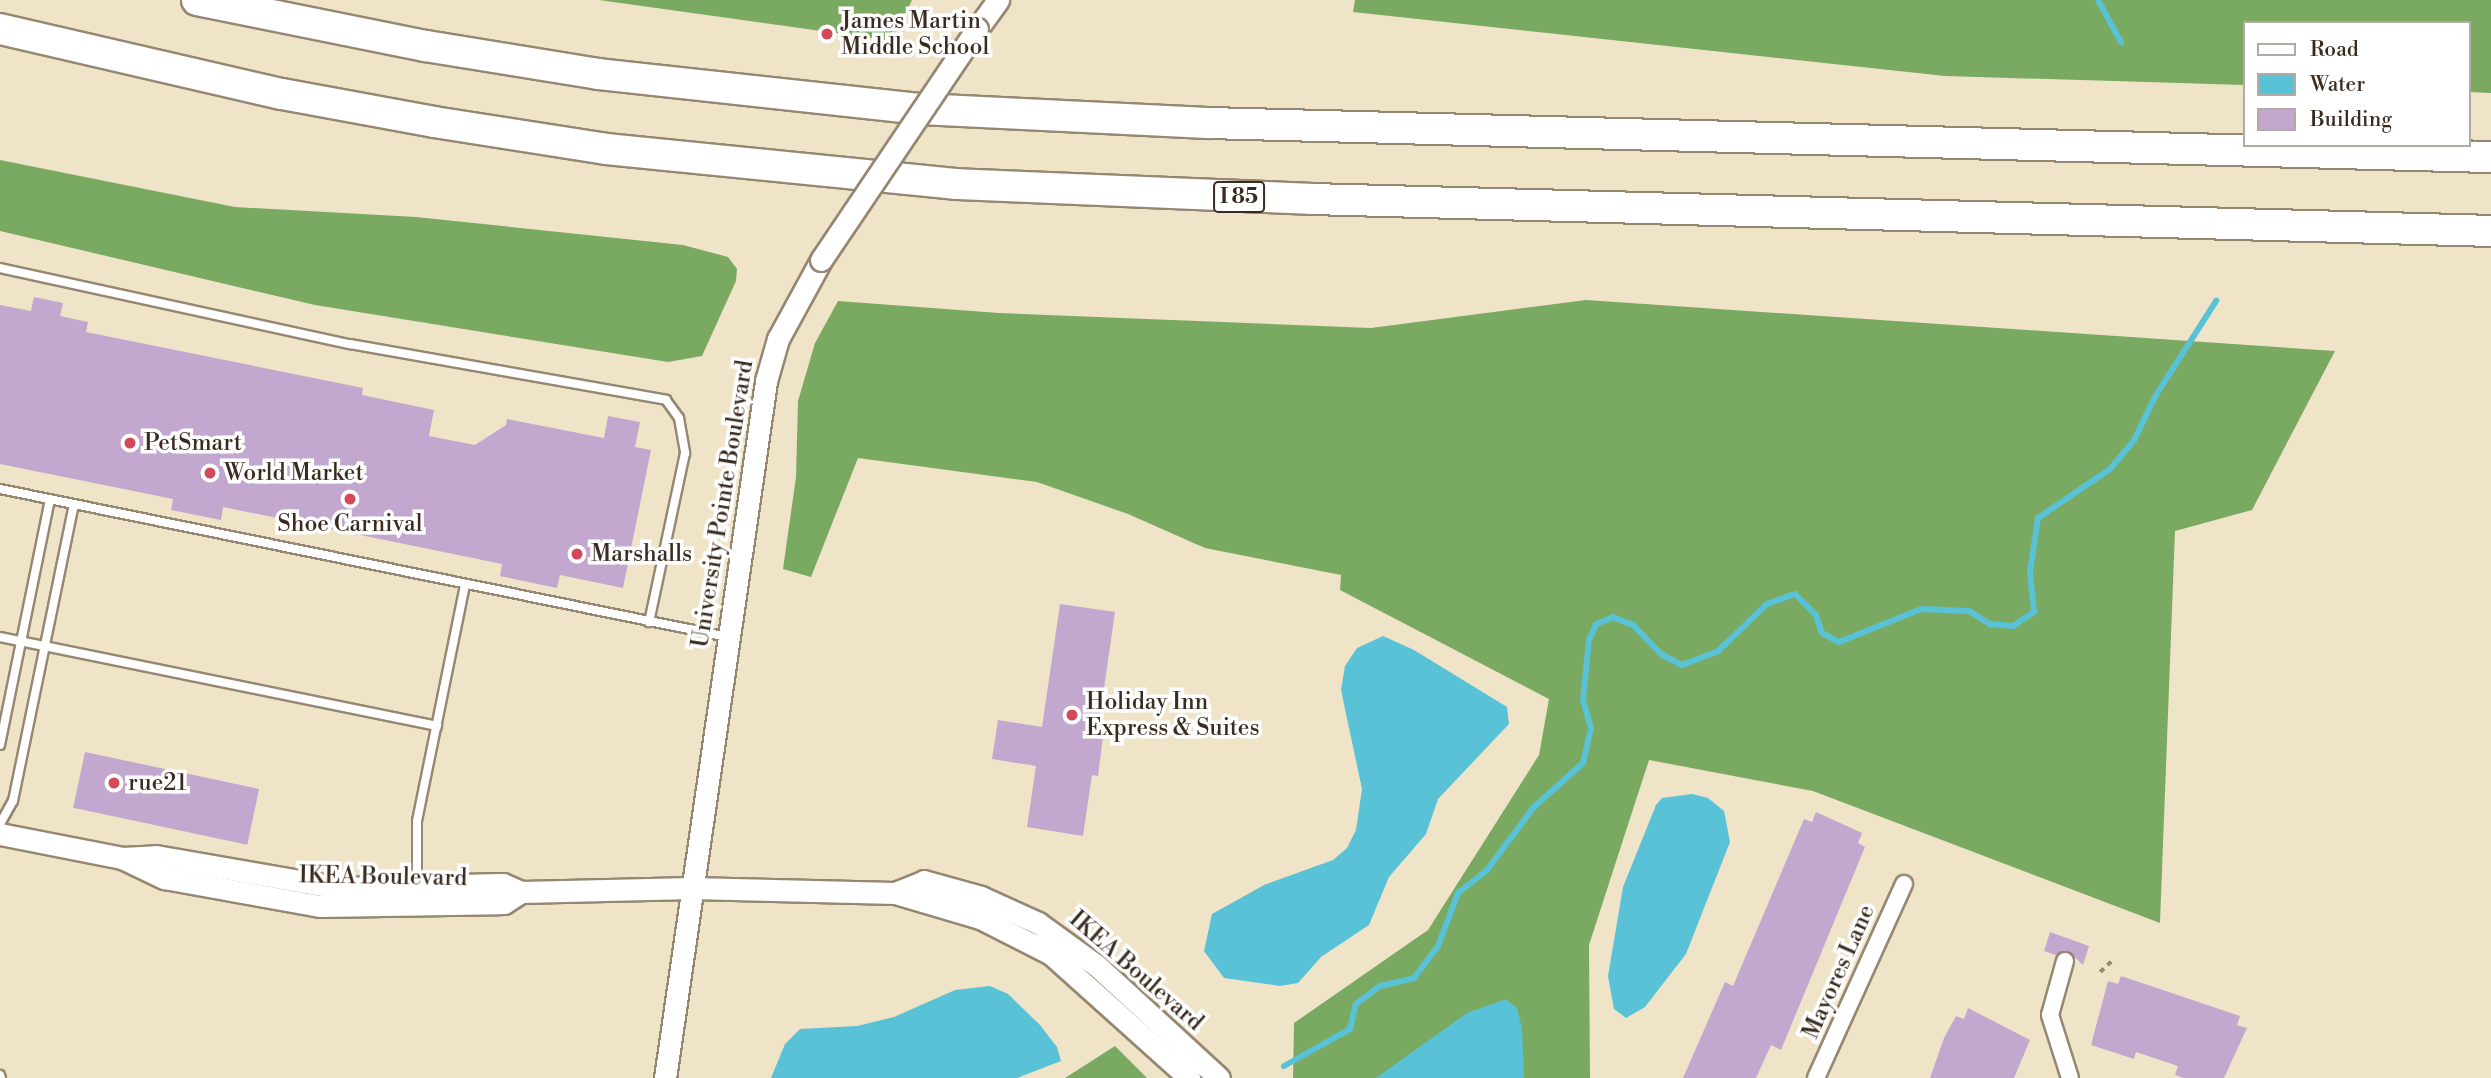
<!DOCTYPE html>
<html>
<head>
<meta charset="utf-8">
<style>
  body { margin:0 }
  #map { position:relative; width:2491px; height:1078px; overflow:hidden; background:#f0e4c8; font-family:"Libre Bodoni",serif }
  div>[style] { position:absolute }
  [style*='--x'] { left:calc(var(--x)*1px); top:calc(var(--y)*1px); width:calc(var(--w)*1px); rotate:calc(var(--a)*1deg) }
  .forest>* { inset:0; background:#7aa962 }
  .water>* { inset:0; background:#59c2d6 }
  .stream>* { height:6px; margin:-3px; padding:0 3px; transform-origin:3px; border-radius:3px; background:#59c2d6 }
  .building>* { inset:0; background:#c2a7cf; transform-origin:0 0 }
  .path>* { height:3.5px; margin-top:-1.75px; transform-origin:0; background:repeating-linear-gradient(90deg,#968773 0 5px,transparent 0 10px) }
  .roads { filter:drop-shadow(2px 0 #968773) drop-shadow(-2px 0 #968773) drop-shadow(0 2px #968773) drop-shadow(0 -2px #968773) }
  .service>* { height:8px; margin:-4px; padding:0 4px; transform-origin:4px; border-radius:4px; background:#fff }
  .minor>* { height:16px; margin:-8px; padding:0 8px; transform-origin:8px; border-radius:8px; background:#fff }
  .tertiary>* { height:21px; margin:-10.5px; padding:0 10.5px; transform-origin:10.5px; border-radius:10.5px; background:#fff }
  .motorway>* { height:30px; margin:-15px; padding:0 15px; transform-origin:15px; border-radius:15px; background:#fff }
  .bridges { filter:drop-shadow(2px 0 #968773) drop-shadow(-2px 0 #968773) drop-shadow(0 2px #968773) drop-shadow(0 -2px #968773) }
  .tertiary-bridge>* { height:21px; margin:-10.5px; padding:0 10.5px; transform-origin:10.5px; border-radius:10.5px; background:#fff }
  .dots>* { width:19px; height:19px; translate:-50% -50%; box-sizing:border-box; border:4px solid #fff; border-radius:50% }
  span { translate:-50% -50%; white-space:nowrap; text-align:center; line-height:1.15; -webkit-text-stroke:7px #fff; paint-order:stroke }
  .shield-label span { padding:2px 5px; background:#fff; border:2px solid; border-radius:5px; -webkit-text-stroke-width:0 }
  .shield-label { font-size:21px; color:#3b2a1e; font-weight:700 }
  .poi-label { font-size:23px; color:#3b2a1e }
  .left { translate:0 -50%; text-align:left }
  .street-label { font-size:23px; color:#3b2a1e }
  .legend { position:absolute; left:2243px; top:21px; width:228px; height:126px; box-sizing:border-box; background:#fff; border:2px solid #b1aaa5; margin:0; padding:9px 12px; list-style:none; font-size:21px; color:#3b2a1e }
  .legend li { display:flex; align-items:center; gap:14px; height:35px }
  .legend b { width:35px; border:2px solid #b1aaa5 }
</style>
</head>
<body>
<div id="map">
  <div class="forest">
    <div style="clip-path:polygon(599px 0,912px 0,893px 41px)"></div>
    <div style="clip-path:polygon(1355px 0,2491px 0,2491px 93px,2468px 92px,2468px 23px,2244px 23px,2244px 85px,1945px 76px,1353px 12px)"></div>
    <div style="clip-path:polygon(0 160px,235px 207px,416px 217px,683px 245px,728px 257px,737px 269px,736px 281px,702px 356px,668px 362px,315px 305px,0 231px)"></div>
    <div style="clip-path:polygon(1586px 300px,2335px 351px,2252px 510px,2175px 531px,2160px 923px,1813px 791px,1649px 760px,1589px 945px,1590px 1078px,1293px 1078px,1294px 1023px,1428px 930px,1539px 755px,1549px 699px,1340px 590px,1341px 575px,1205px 548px,1128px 514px,1037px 482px,858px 458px,811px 577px,783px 569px,796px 477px,798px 401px,815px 343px,838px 301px,999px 313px,1371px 328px)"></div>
    <div style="clip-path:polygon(1115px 1046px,1147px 1078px,1065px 1078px)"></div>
  </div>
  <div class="water">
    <div style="clip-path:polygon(1383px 636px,1414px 650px,1507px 707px,1509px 724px,1438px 799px,1426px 834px,1389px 877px,1369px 925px,1321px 957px,1298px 983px,1280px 986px,1224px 978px,1204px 951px,1212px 914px,1264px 885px,1333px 860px,1347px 848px,1356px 830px,1362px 789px,1341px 690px,1345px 666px,1357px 648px)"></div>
    <div style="clip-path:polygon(1692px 794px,1708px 798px,1724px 811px,1730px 842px,1686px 954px,1645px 1007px,1626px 1018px,1614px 1009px,1608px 976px,1623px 887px,1656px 805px,1662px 798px)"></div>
    <div style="clip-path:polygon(990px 986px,1008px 994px,1040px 1025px,1057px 1047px,1061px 1061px,1017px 1078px,771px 1078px,785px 1044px,800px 1029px,857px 1026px,894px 1017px,955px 990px)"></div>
    <div style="clip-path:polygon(1506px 999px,1517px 1008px,1522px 1028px,1524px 1078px,1376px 1078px,1467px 1013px)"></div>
  </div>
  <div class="stream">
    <div style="--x:2098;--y:0;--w:48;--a:61.3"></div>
    <div style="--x:1284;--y:1066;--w:76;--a:-29.3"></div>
    <div style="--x:1350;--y:1029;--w:26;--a:-77"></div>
    <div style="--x:1356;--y:1004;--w:30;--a:-37"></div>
    <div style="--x:1380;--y:986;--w:35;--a:-13"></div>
    <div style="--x:1414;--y:978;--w:40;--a:-53"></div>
    <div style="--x:1438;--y:946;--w:57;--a:-69.3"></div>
    <div style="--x:1458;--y:893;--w:37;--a:-38"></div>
    <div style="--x:1487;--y:870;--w:79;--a:-53.3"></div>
    <div style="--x:1534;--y:807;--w:66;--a:-41.9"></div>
    <div style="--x:1583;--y:763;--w:36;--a:-77"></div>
    <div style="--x:1591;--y:728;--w:29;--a:-106"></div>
    <div style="--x:1583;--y:700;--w:60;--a:-84.3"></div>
    <div style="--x:1589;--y:640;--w:17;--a:-66"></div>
    <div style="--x:1596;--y:624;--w:18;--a:-22"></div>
    <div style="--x:1613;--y:617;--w:22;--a:22"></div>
    <div style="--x:1633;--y:625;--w:40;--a:46"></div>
    <div style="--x:1661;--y:654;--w:24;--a:28"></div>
    <div style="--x:1682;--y:665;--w:39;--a:-21"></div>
    <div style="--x:1718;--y:651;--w:68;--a:-43.8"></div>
    <div style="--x:1767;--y:604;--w:30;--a:-20"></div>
    <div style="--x:1795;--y:594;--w:30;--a:45"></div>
    <div style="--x:1816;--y:615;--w:19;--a:72"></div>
    <div style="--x:1822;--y:633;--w:19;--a:28"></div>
    <div style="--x:1839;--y:642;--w:88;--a:-21.9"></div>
    <div style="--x:1921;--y:609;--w:48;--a:2.4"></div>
    <div style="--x:1969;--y:611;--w:25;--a:32"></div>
    <div style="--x:1990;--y:624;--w:23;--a:5"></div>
    <div style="--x:2013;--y:626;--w:25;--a:-34"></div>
    <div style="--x:2034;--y:612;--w:40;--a:-95.7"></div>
    <div style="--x:2030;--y:572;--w:55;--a:-81.6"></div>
    <div style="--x:2038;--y:518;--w:87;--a:-34.2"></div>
    <div style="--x:2110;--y:469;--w:38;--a:-50"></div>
    <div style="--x:2134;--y:440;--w:50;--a:-63.9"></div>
    <div style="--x:2156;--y:395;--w:112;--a:-57.4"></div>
  </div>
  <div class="building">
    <div style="clip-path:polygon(34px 297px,63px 303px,60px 316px,88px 322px,86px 332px,363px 388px,362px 395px,434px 410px,429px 436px,475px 445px,506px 425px,507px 419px,604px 438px,608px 416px,640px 422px,635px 447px,651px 450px,623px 588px,560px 575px,557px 588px,500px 576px,502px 564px,223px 507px,221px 520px,171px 510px,173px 499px,0 464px,0 305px,31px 311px)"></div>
    <div style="clip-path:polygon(1060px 604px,1115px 612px,1097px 737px,1103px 737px,1098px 776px,1092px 775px,1083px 836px,1027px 827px,1036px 766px,992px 759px,998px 720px,1042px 727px)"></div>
    <div style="left:85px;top:752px;width:178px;height:57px;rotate:12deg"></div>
    <div style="clip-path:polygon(1816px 812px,1862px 833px,1858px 843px,1865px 847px,1781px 1050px,1771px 1045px,1756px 1078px,1683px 1078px,1725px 982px,1733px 986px,1804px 819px,1812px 822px)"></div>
    <div style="clip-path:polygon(2050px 932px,2089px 946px,2083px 965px,2068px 951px,2056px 955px,2044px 951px)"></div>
    <div style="clip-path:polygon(2121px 976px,2240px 1016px,2237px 1025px,2247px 1028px,2224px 1078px,2184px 1078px,2175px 1075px,2178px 1066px,2136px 1052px,2134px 1059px,2091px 1045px,2108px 981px,2118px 984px)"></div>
    <div style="clip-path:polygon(1968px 1008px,2030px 1040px,2014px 1078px,1930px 1078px,1944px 1038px,1956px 1016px,1964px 1019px)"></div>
  </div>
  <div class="path">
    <div style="--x:2100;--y:972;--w:18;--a:-43"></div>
  </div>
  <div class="roads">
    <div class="service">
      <div style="--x:0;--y:268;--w:358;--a:12.3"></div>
      <div style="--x:350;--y:344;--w:321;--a:10"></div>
      <div style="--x:666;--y:400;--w:22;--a:54"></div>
      <div style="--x:679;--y:418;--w:36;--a:80"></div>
      <div style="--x:685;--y:453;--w:173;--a:102"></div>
      <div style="--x:0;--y:489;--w:743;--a:11.49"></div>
      <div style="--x:0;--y:637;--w:446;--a:11.5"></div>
      <div style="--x:0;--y:745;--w:251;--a:-78.5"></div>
      <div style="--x:0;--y:824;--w:26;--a:-61"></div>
      <div style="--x:13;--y:801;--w:303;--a:-78.4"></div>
      <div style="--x:417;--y:886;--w:65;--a:-90"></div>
      <div style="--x:417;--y:821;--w:240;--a:-78.5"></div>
      <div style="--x:0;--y:1075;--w:3;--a:72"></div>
    </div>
    <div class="minor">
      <div style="--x:2065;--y:961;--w:56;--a:105.5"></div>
      <div style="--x:2050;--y:1015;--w:66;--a:72.4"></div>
      <div style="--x:1816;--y:1078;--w:213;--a:-65.6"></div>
    </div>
    <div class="tertiary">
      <div style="--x:977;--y:29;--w:36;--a:-54"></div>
      <div style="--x:0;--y:834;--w:124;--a:11.1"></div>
      <div style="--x:122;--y:858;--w:34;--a:-3"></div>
      <div style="--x:156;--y:856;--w:187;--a:9.9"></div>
      <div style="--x:340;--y:888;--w:163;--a:-1.4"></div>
      <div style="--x:503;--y:884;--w:20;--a:24"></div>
      <div style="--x:521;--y:892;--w:171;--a:-1.3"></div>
      <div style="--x:692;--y:888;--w:203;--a:1.4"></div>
      <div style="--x:895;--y:893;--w:89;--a:16.4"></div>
      <div style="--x:980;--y:918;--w:80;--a:26.9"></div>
      <div style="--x:1051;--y:954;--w:186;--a:41.9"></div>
      <div style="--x:122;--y:858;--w:47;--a:25.5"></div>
      <div style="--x:164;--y:878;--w:158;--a:10.2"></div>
      <div style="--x:319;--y:906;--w:185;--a:-0.9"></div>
      <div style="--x:504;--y:903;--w:20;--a:-33"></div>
      <div style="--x:895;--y:893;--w:31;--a:-22"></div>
      <div style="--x:924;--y:881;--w:59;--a:15.7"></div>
      <div style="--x:981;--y:897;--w:63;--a:24.5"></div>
      <div style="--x:1038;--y:923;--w:72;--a:35.9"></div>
      <div style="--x:1096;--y:965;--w:167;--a:42.6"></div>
      <div style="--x:665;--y:1078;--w:704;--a:-81.75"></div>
      <div style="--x:766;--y:381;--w:44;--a:-74.1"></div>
      <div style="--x:778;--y:339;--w:90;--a:-61.4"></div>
    </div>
    <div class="motorway">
      <div style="--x:197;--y:0;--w:234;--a:11.4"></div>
      <div style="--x:426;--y:46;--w:174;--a:9.2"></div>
      <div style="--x:598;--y:74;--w:324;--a:6.2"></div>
      <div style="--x:920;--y:109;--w:288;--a:2.8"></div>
      <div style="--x:1208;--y:123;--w:1283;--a:1.52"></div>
      <div style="--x:0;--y:29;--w:289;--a:13"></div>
      <div style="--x:282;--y:94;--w:155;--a:10.4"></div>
      <div style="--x:434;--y:122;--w:174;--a:8.9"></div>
      <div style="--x:606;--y:149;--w:351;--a:5.7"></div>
      <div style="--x:955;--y:184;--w:356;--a:2.4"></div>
      <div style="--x:1311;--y:199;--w:1180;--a:1.55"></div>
    </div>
  </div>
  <div class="bridges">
    <div class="tertiary-bridge">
      <div style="--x:821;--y:260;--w:279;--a:-56"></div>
    </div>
  </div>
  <div class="dots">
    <div style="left:827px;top:34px;background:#d1495b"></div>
    <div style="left:130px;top:443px;background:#d1495b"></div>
    <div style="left:210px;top:473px;background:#d1495b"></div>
    <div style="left:350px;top:499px;background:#d1495b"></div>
    <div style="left:577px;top:554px;background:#d1495b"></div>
    <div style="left:1072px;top:715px;background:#d1495b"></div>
    <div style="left:114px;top:783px;background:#d1495b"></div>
  </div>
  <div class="shield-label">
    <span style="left:1239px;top:197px">I 85</span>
  </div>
  <div class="poi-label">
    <span class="left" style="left:841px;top:34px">James Martin<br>Middle School</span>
    <span class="left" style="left:144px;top:443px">PetSmart</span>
    <span class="left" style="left:224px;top:473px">World Market</span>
    <span style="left:350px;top:524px">Shoe Carnival</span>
    <span class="left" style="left:591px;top:554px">Marshalls</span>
    <span class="left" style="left:1086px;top:715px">Holiday Inn<br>Express &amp; Suites</span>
    <span class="left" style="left:128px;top:783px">rue21</span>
  </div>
  <div class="street-label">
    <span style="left:723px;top:504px;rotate:-81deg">University Pointe Boulevard</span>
    <span style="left:383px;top:877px;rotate:1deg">IKEA Boulevard</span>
    <span style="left:1136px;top:971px;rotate:41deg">IKEA Boulevard</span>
    <span style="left:1839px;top:972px;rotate:-66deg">Mayores Lane</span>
  </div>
  <ul class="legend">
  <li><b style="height:9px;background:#fff"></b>Road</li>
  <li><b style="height:19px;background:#59c2d6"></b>Water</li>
  <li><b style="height:19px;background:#c2a7cf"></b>Building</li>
  </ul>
</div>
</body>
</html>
